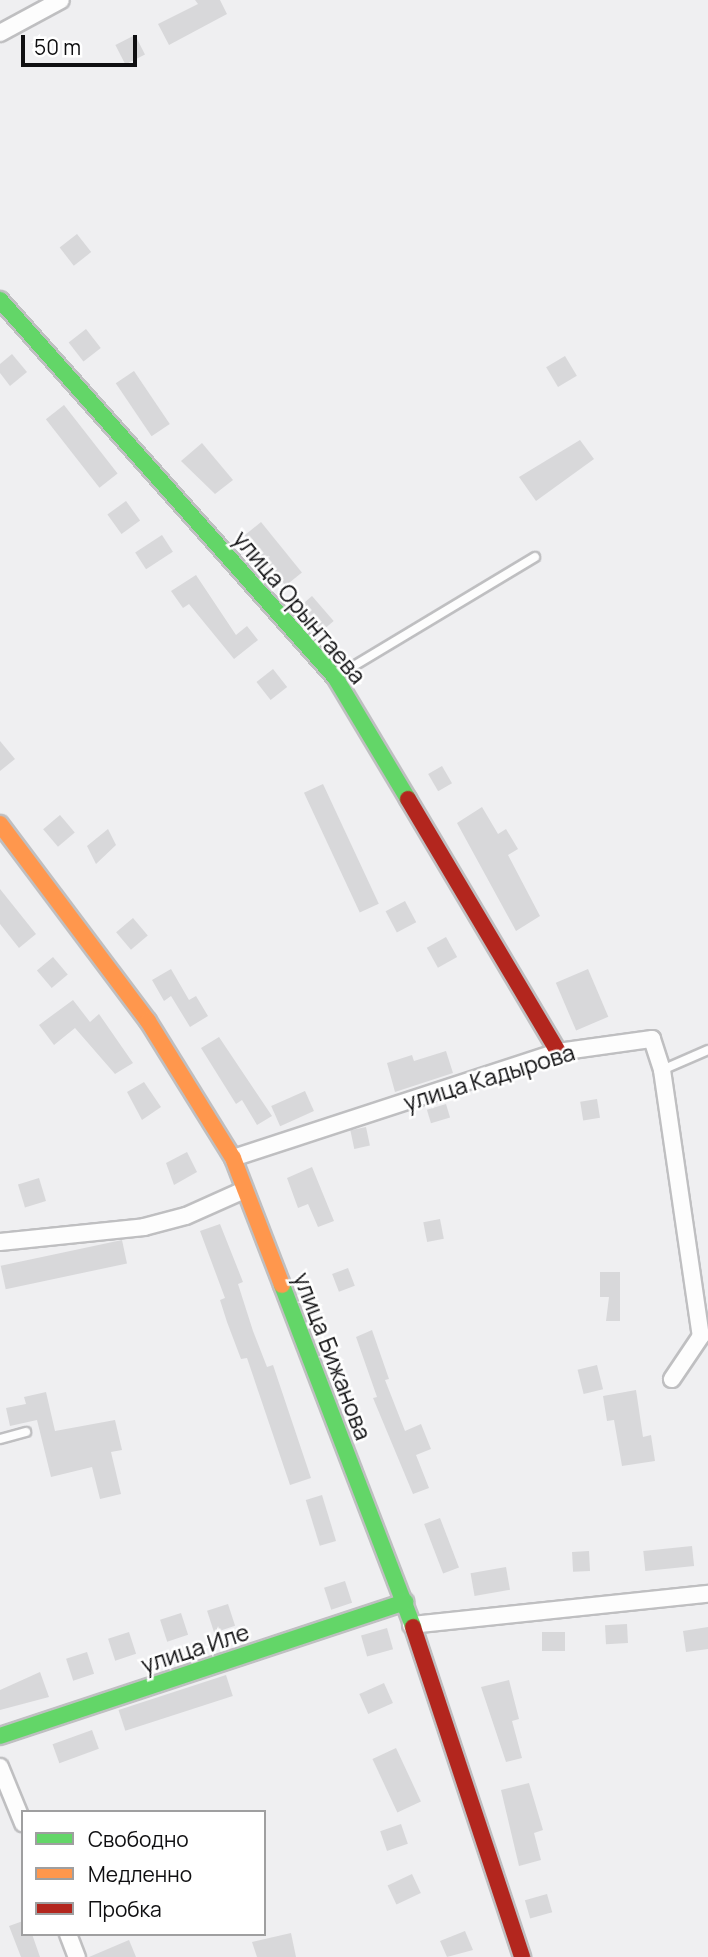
<!DOCTYPE html>
<html>
<head>
<meta charset="utf-8">
<style>
  body { margin:0 }
  #map { position:relative; width:708px; height:1957px; overflow:hidden; background:#efeff1; font-family:Manrope,sans-serif }
  div>[style] { position:absolute }
  [style*='--x'] { left:calc(var(--x)*1px); top:calc(var(--y)*1px); width:calc(var(--w)*1px); rotate:calc(var(--a)*1deg) }
  .building>* { inset:0; background:#d8d8da; transform-origin:0 0 }
  .roads { filter:drop-shadow(2px 0 #bfbfc1) drop-shadow(-2px 0 #bfbfc1) drop-shadow(0 2px #bfbfc1) drop-shadow(0 -2px #bfbfc1) }
  .lane>* { height:8px; margin:-4px; padding:0 4px; transform-origin:4px; border-radius:4px; background:#fdfdfd }
  .street>* { height:16px; margin:-8px; padding:0 8px; transform-origin:8px; border-radius:8px; background:#fdfdfd }
  .fast>* { height:16px; margin:-8px; padding:0 8px; transform-origin:8px; border-radius:8px; background:#63d668 }
  .slow>* { height:16px; margin:-8px; padding:0 8px; transform-origin:8px; border-radius:8px; background:#ff974d }
  .jam>* { height:16px; margin:-8px; padding:0 8px; transform-origin:8px; border-radius:8px; background:#b3261e }
  span { translate:-50% -50%; white-space:nowrap; text-align:center; line-height:1.15; -webkit-text-stroke:5px #fff; paint-order:stroke }
  .street-label { font-size:23px; color:#0f0f11 }
  .legend { position:absolute; left:21px; top:1810px; width:245px; height:126px; box-sizing:border-box; background:#fff; border:2px solid #9f9fa0; margin:0; padding:9px 12px; list-style:none; font-size:21px; color:#0f0f11 }
  .legend li { display:flex; align-items:center; gap:14px; height:35px }
  .legend b { width:35px; border:2px solid #9f9fa0 }
  .scale { position:absolute; left:21px; top:35px; width:116px; height:32px; box-sizing:border-box; border:4px solid #0f0f11; border-top:0; padding-left:9px; font-size:21px; line-height:24px; white-space:nowrap; color:#0f0f11; -webkit-text-stroke:5px #fff; paint-order:stroke }
</style>
</head>
<body>
<div id="map">
  <div class="building">
    <div style="clip-path:polygon(195px 0,220px 0,227px 14px,169px 45px,158px 24px,198px 4px)"></div>
    <div style="left:135px;top:35px;width:22px;height:22px;rotate:63deg"></div>
    <div style="left:77px;top:234px;width:23px;height:22px;rotate:52deg"></div>
    <div style="left:86px;top:329px;width:24px;height:22px;rotate:52deg"></div>
    <div style="clip-path:polygon(12px 354px,27px 372px,10px 386px,0 373px,0 364px)"></div>
    <div style="left:565px;top:356px;width:23px;height:22px;rotate:59deg"></div>
    <div style="left:134px;top:371px;width:64px;height:22px;rotate:56deg"></div>
    <div style="left:64px;top:405px;width:87px;height:23px;rotate:52deg"></div>
    <div style="clip-path:polygon(580px 440px,594px 459px,536px 501px,519px 477px)"></div>
    <div style="clip-path:polygon(202px 443px,233px 480px,215px 494px,181px 461px)"></div>
    <div style="left:126px;top:501px;width:24px;height:23px;rotate:54deg"></div>
    <div style="left:261px;top:522px;width:65px;height:21px;rotate:51deg"></div>
    <div style="left:162px;top:535px;width:20px;height:32px;rotate:57deg"></div>
    <div style="clip-path:polygon(196px 575px,236px 635px,247px 626px,258px 640px,234px 659px,189px 604px,183px 608px,171px 591px)"></div>
    <div style="left:312px;top:596px;width:33px;height:17px;rotate:49deg"></div>
    <div style="left:273px;top:669px;width:23px;height:21px;rotate:52deg"></div>
    <div style="clip-path:polygon(0 741px,15px 759px,0 771px)"></div>
    <div style="left:442px;top:766px;width:20px;height:16px;rotate:60deg"></div>
    <div style="left:323px;top:784px;width:132px;height:21px;rotate:65deg"></div>
    <div style="clip-path:polygon(482px 807px,498px 834px,506px 829px,518px 849px,508px 855px,540px 916px,516px 931px,457px 823px)"></div>
    <div style="left:60px;top:815px;width:23px;height:22px;rotate:50deg"></div>
    <div style="clip-path:polygon(108px 829px,116px 845px,96px 864px,87px 846px)"></div>
    <div style="clip-path:polygon(0 889px,36px 934px,19px 948px,0 924px)"></div>
    <div style="left:405px;top:901px;width:24px;height:22px;rotate:62deg"></div>
    <div style="left:133px;top:918px;width:23px;height:22px;rotate:50deg"></div>
    <div style="left:446px;top:937px;width:23px;height:22px;rotate:61deg"></div>
    <div style="left:53px;top:957px;width:23px;height:21px;rotate:50deg"></div>
    <div style="clip-path:polygon(171px 969px,189px 1000px,196px 996px,208px 1016px,190px 1027px,171px 996px,164px 1001px,152px 980px)"></div>
    <div style="left:588px;top:969px;width:52px;height:35px;rotate:67deg"></div>
    <div style="clip-path:polygon(73px 1000px,90px 1022px,99px 1014px,133px 1063px,115px 1074px,75px 1028px,54px 1045px,39px 1025px)"></div>
    <div style="clip-path:polygon(219px 1037px,272px 1116px,257px 1125px,242px 1100px,236px 1104px,201px 1048px)"></div>
    <div style="clip-path:polygon(446px 1051px,453px 1073px,395px 1092px,387px 1063px,412px 1055px,414px 1061px)"></div>
    <div style="clip-path:polygon(144px 1082px,161px 1107px,142px 1120px,127px 1092px)"></div>
    <div style="left:305px;top:1091px;width:22px;height:37px;rotate:66deg"></div>
    <div style="left:597px;top:1099px;width:19px;height:17px;rotate:81deg"></div>
    <div style="left:446px;top:1104px;width:14px;height:20px;rotate:73deg"></div>
    <div style="left:366px;top:1127px;width:19px;height:16px;rotate:78deg"></div>
    <div style="clip-path:polygon(187px 1152px,197px 1172px,174px 1185px,166px 1163px)"></div>
    <div style="clip-path:polygon(312px 1167px,334px 1221px,318px 1227px,308px 1204px,298px 1208px,287px 1178px)"></div>
    <div style="left:39px;top:1178px;width:24px;height:22px;rotate:73deg"></div>
    <div style="left:440px;top:1219px;width:20px;height:17px;rotate:79deg"></div>
    <div style="clip-path:polygon(220px 1224px,243px 1282px,238px 1284px,253px 1331px,267px 1367px,273px 1365px,311px 1478px,290px 1485px,247px 1358px,241px 1359px,227px 1322px,220px 1300px,225px 1298px,200px 1231px)"></div>
    <div style="left:122px;top:1240px;width:24px;height:124px;rotate:78deg"></div>
    <div style="left:348px;top:1268px;width:19px;height:17px;rotate:69deg"></div>
    <div style="clip-path:polygon(600px 1272px,620px 1272px,620px 1321px,606px 1321px,609px 1297px,600px 1297px)"></div>
    <div style="clip-path:polygon(372px 1330px,389px 1379px,385px 1380px,405px 1431px,421px 1424px,431px 1449px,416px 1455px,429px 1488px,413px 1494px,373px 1398px,377px 1397px,356px 1337px)"></div>
    <div style="left:597px;top:1365px;width:25px;height:20px;rotate:76deg"></div>
    <div style="clip-path:polygon(636px 1390px,643px 1437px,651px 1435px,655px 1461px,622px 1466px,614px 1420px,607px 1421px,603px 1396px)"></div>
    <div style="clip-path:polygon(46px 1392px,55px 1431px,115px 1420px,122px 1450px,111px 1452px,121px 1494px,100px 1499px,92px 1467px,51px 1477px,37px 1420px,10px 1426px,6px 1408px,26px 1404px,24px 1397px)"></div>
    <div style="left:322px;top:1495px;width:48px;height:17px;rotate:73deg"></div>
    <div style="left:440px;top:1518px;width:53px;height:17px;rotate:69deg"></div>
    <div style="left:692px;top:1546px;width:20px;height:49px;rotate:84deg"></div>
    <div style="left:589px;top:1551px;width:20px;height:17px;rotate:87deg"></div>
    <div style="left:506px;top:1567px;width:23px;height:36px;rotate:80deg"></div>
    <div style="left:345px;top:1581px;width:23px;height:22px;rotate:72deg"></div>
    <div style="left:228px;top:1604px;width:23px;height:22px;rotate:72deg"></div>
    <div style="left:181px;top:1613px;width:23px;height:22px;rotate:72deg"></div>
    <div style="left:627px;top:1624px;width:19px;height:22px;rotate:87deg"></div>
    <div style="clip-path:polygon(708px 1627px,708px 1649px,686px 1652px,683px 1631px)"></div>
    <div style="left:387px;top:1628px;width:22px;height:27px;rotate:74deg"></div>
    <div style="left:129px;top:1632px;width:23px;height:22px;rotate:72deg"></div>
    <div style="left:542px;top:1632px;width:23px;height:19px"></div>
    <div style="left:87px;top:1652px;width:23px;height:22px;rotate:72deg"></div>
    <div style="clip-path:polygon(40px 1672px,49px 1697px,0 1710px,0 1690px)"></div>
    <div style="left:226px;top:1675px;width:22px;height:113px;rotate:72deg"></div>
    <div style="clip-path:polygon(509px 1680px,519px 1719px,512px 1721px,522px 1758px,506px 1762px,481px 1687px)"></div>
    <div style="left:384px;top:1683px;width:22px;height:27px;rotate:66deg"></div>
    <div style="left:92px;top:1730px;width:20px;height:42px;rotate:70deg"></div>
    <div style="left:396px;top:1748px;width:59px;height:26px;rotate:65deg"></div>
    <div style="clip-path:polygon(529px 1783px,543px 1830px,534px 1833px,541px 1860px,519px 1866px,501px 1790px)"></div>
    <div style="left:401px;top:1824px;width:21px;height:22px;rotate:71deg"></div>
    <div style="left:412px;top:1874px;width:21px;height:27px;rotate:65deg"></div>
    <div style="left:547px;top:1894px;width:19px;height:23px;rotate:74deg"></div>
    <div style="clip-path:polygon(23px 1921px,23px 1934px,32px 1934px,40px 1957px,21px 1957px,9px 1926px)"></div>
    <div style="clip-path:polygon(465px 1931px,473px 1950px,447px 1957px,440px 1941px)"></div>
    <div style="clip-path:polygon(291px 1933px,296px 1957px,257px 1957px,252px 1942px)"></div>
    <div style="clip-path:polygon(129px 1940px,136px 1957px,89px 1957px)"></div>
  </div>
  <div class="roads">
    <div class="lane">
      <div style="--x:337;--y:676;--w:231;--a:-31"></div>
      <div style="--x:662;--y:1070;--w:50;--a:-23.5"></div>
      <div style="--x:0;--y:1439;--w:27;--a:-15"></div>
    </div>
    <div class="street">
      <div style="--x:0;--y:33;--w:69;--a:-28.4"></div>
      <div style="--x:233;--y:1158;--w:342;--a:-18.1"></div>
      <div style="--x:558;--y:1052;--w:95;--a:-7.9"></div>
      <div style="--x:652;--y:1039;--w:33;--a:72"></div>
      <div style="--x:662;--y:1070;--w:269;--a:81.7"></div>
      <div style="--x:701;--y:1336;--w:52;--a:124"></div>
      <div style="--x:0;--y:1242;--w:145;--a:-5.9"></div>
      <div style="--x:144;--y:1227;--w:43;--a:-14.7"></div>
      <div style="--x:186;--y:1216;--w:64;--a:-24.1"></div>
      <div style="--x:411;--y:1625;--w:299;--a:-6"></div>
      <div style="--x:0;--y:1767;--w:61;--a:67.7"></div>
      <div style="--x:68;--y:1934;--w:25;--a:69"></div>
    </div>
    <div class="fast">
      <div style="--x:0;--y:300;--w:504;--a:48.38"></div>
      <div style="--x:335;--y:677;--w:142;--a:59.1"></div>
      <div style="--x:282;--y:1285;--w:366;--a:69"></div>
      <div style="--x:0;--y:1736;--w:427;--a:-18.3"></div>
    </div>
    <div class="slow">
      <div style="--x:0;--y:824;--w:246;--a:53.1"></div>
      <div style="--x:148;--y:1021;--w:161;--a:58.2"></div>
      <div style="--x:233;--y:1158;--w:136;--a:68.9"></div>
    </div>
    <div class="jam">
      <div style="--x:408;--y:799;--w:294;--a:59.3"></div>
      <div style="--x:413;--y:1627;--w:348;--a:71.7"></div>
    </div>
  </div>
  <div class="street-label">
    <span style="left:300px;top:607px;rotate:50deg">улица Орынтаева</span>
    <span style="left:489px;top:1077px;rotate:-17deg">улица Кадырова</span>
    <span style="left:333px;top:1356px;rotate:69deg">улица Бижанова</span>
    <span style="left:195px;top:1648px;rotate:-18deg">улица Иле</span>
  </div>
  <ul class="legend">
  <li><b style="height:9px;background:#63d668"></b>Свободно</li>
  <li><b style="height:9px;background:#ff974d"></b>Медленно</li>
  <li><b style="height:9px;background:#b3261e"></b>Пробка</li>
  </ul>
  <div class="scale">50 m</div>
</div>
</body>
</html>
